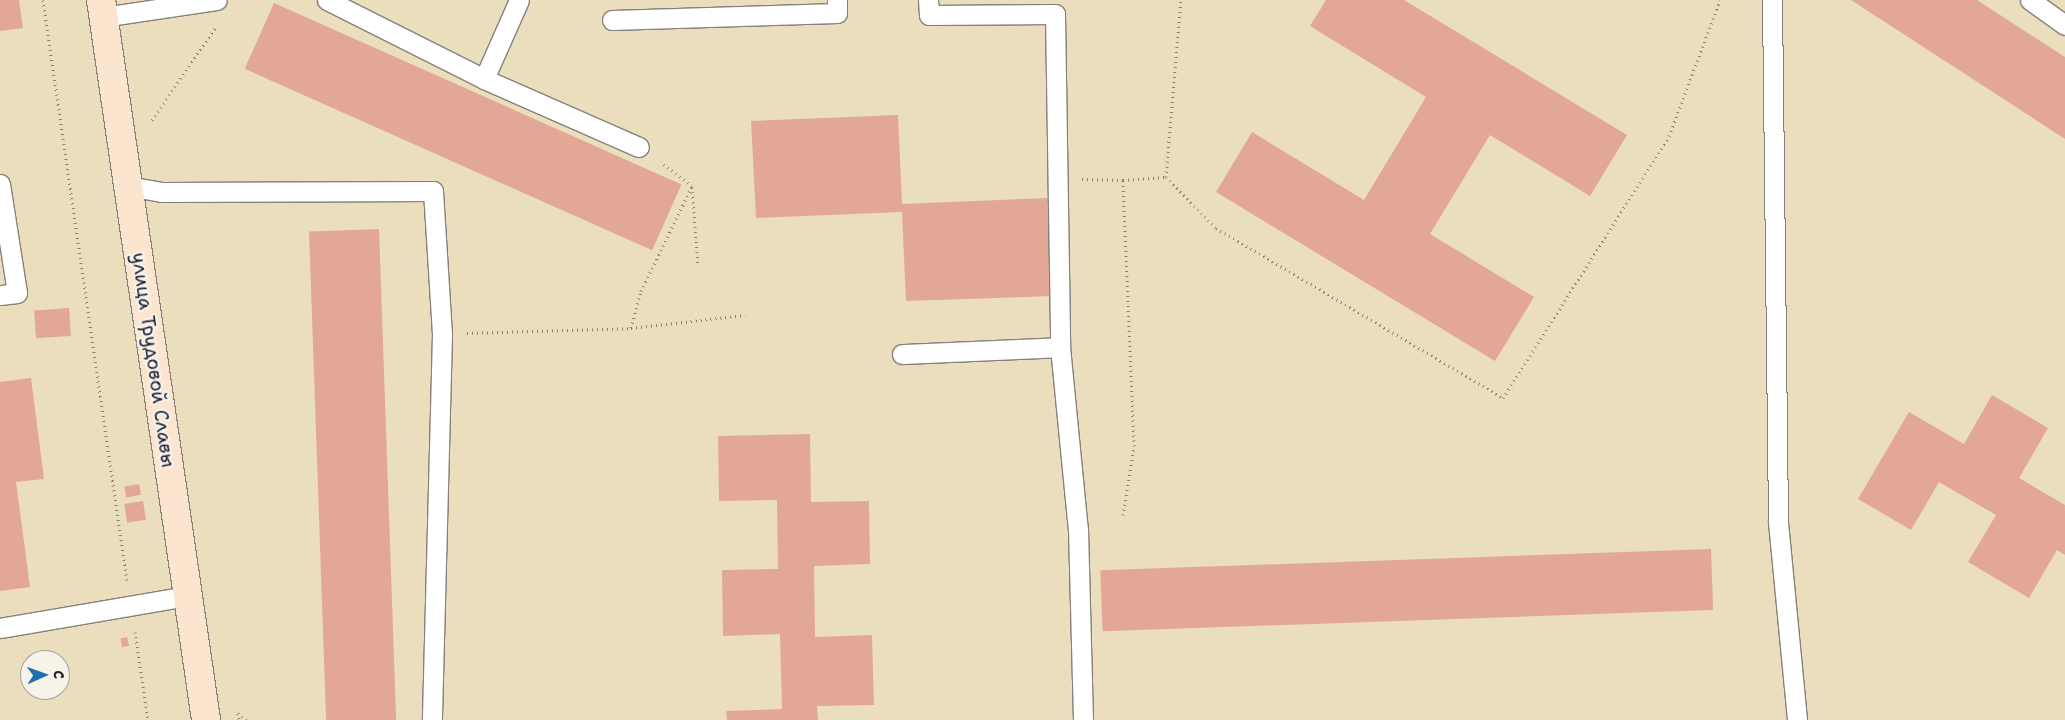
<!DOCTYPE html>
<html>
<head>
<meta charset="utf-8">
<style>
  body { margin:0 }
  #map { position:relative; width:2065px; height:720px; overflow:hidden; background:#ebdebc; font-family:"Shantell Sans",sans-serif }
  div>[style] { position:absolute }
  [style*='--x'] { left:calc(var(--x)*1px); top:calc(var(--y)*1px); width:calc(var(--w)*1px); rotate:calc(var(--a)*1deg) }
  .building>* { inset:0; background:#e3a795; transform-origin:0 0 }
  .path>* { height:3px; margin-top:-1.5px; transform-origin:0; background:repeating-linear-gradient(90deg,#86807c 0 1px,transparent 0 5px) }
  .roads { filter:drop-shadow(1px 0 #86807c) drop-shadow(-1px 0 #86807c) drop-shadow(0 1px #86807c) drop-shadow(0 -1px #86807c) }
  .lane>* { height:19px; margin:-9.5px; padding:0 9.5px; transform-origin:9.5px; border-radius:9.5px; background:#fff }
  .secondary>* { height:28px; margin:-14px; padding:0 14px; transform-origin:14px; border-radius:14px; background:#fbe5cf }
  span { translate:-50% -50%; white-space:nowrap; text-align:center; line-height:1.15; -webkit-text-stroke:4.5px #f7f3e8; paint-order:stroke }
  .street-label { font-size:19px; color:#22223b }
  .north { position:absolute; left:20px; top:650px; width:50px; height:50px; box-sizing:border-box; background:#f7f3e8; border:1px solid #a29fa3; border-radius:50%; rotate:88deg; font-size:14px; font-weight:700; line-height:20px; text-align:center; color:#22223b }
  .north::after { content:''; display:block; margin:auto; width:18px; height:22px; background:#1f6fb2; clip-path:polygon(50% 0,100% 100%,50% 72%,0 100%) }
</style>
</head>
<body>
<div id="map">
  <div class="building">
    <div style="clip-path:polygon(0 0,19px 0,23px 28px,0 31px)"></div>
    <div style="clip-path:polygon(1326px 0,1404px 0,1627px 135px,1590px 196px,1490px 135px,1430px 234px,1534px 297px,1495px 361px,1216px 192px,1252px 132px,1364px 200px,1426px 97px,1310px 26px)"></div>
    <div style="clip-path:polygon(1851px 0,1977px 0,2065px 57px,2065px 139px)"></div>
    <div style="left:274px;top:3px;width:446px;height:72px;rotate:24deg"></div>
    <div style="clip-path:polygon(898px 115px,902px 204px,1049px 198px,1053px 296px,906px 301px,902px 212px,756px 218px,751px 121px)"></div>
    <div style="left:379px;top:229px;width:491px;height:70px;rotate:88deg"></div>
    <div style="left:69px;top:308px;width:28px;height:35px;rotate:86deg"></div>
    <div style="clip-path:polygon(31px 378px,44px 479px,16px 482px,30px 587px,0 591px,0 382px)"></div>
    <div style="clip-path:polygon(1992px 395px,2048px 428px,2019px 478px,2065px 505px,2065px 555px,2057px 550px,2029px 598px,1968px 562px,1996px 515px,1939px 482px,1911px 530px,1858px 499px,1909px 412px,1964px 444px)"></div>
    <div style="clip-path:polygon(810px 434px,811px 502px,869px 501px,870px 564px,814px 566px,815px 637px,872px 635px,874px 705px,817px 706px,818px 720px,727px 720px,726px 711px,782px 709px,780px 634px,723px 636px,722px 570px,778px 569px,777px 500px,719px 501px,718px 436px)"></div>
    <div style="left:139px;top:484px;width:11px;height:15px;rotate:80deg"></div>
    <div style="left:143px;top:501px;width:19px;height:19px;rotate:81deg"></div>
    <div style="left:1711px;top:549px;width:61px;height:611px;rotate:88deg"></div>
    <div style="left:127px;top:637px;width:9px;height:7px;rotate:77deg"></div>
  </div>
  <div class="path">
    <div style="--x:43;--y:0;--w:587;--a:81.77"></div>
    <div style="--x:152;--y:120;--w:112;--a:-55.6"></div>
    <div style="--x:1166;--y:177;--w:71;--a:45.6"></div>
    <div style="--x:1216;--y:228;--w:334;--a:30.6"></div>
    <div style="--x:1503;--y:398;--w:310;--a:-57.6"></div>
    <div style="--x:1669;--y:136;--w:145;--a:-69.4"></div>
    <div style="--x:1082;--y:179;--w:41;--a:1.4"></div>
    <div style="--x:1123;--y:180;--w:43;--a:-4"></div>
    <div style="--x:1166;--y:177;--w:178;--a:-85.2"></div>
    <div style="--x:692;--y:187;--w:79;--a:85.7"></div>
    <div style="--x:631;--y:328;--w:38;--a:-75"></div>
    <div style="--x:641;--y:291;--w:117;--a:-64.1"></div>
    <div style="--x:692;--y:186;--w:40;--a:-143"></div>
    <div style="--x:467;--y:333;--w:164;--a:-1.7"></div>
    <div style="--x:631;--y:328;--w:115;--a:-6.5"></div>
    <div style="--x:1123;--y:515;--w:70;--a:-80.9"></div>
    <div style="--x:1134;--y:446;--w:266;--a:-92.4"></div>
    <div style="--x:135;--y:632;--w:89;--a:81.6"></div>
    <div style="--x:238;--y:713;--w:7;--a:82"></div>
    <div style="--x:238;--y:713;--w:11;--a:38"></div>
  </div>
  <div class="roads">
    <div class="lane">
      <div style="--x:327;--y:0;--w:176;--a:26.7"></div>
      <div style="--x:484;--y:79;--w:169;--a:23.7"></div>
      <div style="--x:928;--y:0;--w:15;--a:86"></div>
      <div style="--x:929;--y:15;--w:126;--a:-0.5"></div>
      <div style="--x:1055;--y:14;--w:333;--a:89.1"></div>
      <div style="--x:1060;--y:347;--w:183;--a:84.4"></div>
      <div style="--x:1078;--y:529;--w:191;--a:88.5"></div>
      <div style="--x:1772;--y:0;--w:522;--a:89.34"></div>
      <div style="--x:1778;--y:522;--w:199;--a:84.5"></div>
      <div style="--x:2030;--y:0;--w:43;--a:35.5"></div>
      <div style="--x:103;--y:17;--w:115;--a:-8.5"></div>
      <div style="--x:612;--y:20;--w:225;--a:-1.8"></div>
      <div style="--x:837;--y:13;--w:13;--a:-90"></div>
      <div style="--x:484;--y:79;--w:86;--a:-66.1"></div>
      <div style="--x:0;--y:184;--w:110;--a:81.1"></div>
      <div style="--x:17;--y:293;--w:17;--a:173"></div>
      <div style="--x:128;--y:186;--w:35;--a:10"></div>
      <div style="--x:162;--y:192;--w:271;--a:-0.2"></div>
      <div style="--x:433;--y:191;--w:143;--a:86.4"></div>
      <div style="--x:442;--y:334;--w:386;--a:91.5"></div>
      <div style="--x:902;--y:354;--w:158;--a:-2.5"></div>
      <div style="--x:0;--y:628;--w:190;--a:-9.7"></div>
    </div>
    <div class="secondary">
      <div style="--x:101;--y:0;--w:728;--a:81.7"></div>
    </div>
  </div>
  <div class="street-label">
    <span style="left:153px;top:360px;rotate:82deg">улица Трудовой Славы</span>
  </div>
  <div class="north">С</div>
</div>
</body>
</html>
